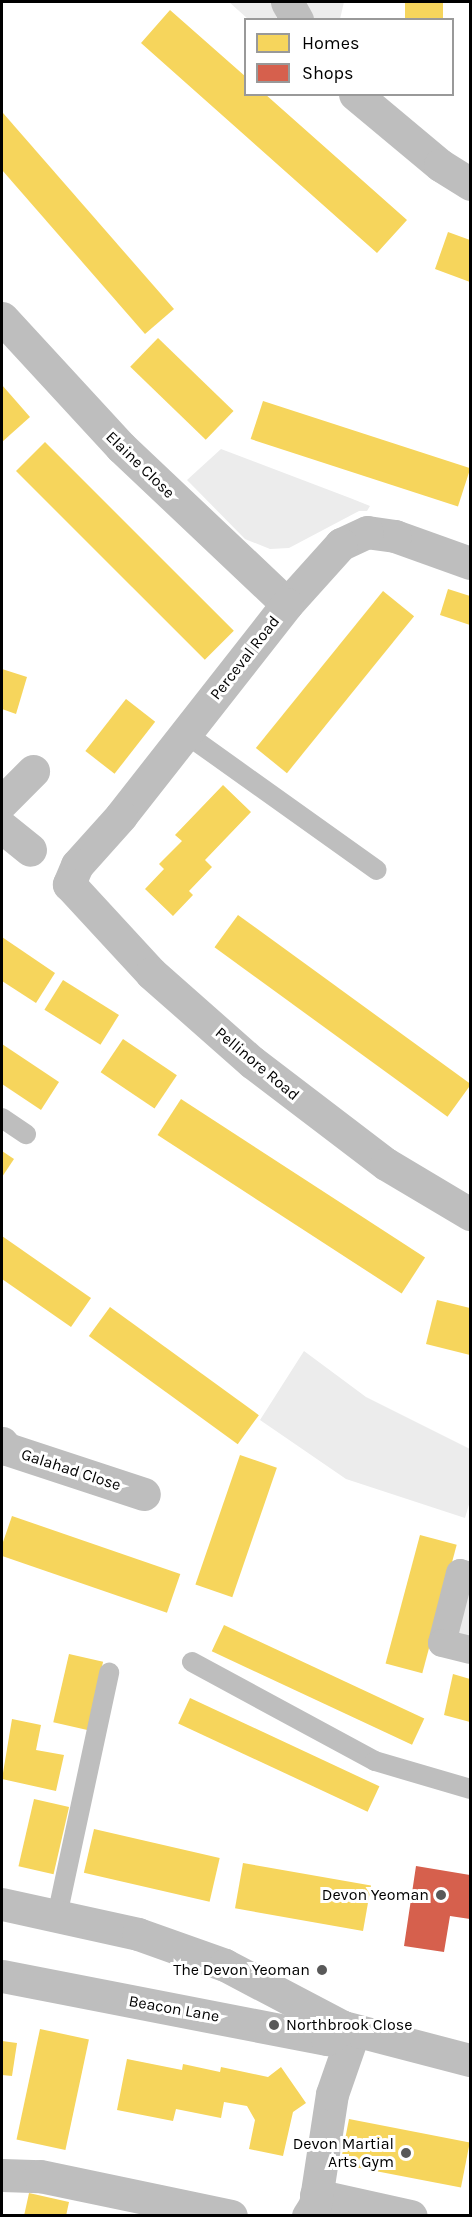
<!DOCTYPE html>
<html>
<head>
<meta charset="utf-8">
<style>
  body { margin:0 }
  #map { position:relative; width:472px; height:2217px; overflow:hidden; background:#fff; font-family:Karla,sans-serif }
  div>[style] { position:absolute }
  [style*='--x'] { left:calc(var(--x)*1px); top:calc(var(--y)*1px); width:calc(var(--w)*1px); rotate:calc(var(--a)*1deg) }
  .green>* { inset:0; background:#ececec }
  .homes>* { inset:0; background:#f6d55c; transform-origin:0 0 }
  .shops>* { inset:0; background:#d6604d }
  .service>* { height:20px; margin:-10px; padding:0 10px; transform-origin:10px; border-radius:10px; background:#bebebe }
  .pedestrian>* { height:28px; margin:-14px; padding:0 14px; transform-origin:14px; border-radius:14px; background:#bebebe }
  .minor>* { height:33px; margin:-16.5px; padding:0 16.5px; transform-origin:16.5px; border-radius:16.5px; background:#bebebe }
  .tertiary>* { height:33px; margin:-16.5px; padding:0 16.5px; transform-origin:16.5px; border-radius:16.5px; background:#bebebe }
  .dots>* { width:16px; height:16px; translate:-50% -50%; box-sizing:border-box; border:3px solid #fff; border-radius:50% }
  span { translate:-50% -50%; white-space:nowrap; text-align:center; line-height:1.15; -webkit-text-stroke:6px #fff; paint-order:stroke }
  .street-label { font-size:16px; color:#000 }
  .poi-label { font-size:16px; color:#000 }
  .right { translate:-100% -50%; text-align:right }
  .left { translate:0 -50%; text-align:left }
  .frame { position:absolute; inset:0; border:3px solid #000; pointer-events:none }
  .legend { position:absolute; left:244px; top:18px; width:210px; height:78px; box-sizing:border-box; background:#fff; border:2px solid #999; margin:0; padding:8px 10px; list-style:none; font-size:18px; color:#000 }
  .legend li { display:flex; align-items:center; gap:12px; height:30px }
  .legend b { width:30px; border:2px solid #999 }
</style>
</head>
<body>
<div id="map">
  <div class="green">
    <div style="clip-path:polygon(229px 2px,272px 2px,277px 19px,248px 19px)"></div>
    <div style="clip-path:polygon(302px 2px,344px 2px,340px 19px,311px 19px)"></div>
    <div style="clip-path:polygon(221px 449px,350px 498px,370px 506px,367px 511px,359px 511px,289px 548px,270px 549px,245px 539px,187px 480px)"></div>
    <div style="clip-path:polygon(304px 1351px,366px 1397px,470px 1449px,470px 1501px,465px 1518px,346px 1479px,260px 1420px)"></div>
    <div style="clip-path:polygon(470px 1582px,470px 1643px,448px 1637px)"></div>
  </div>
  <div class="homes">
    <div style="left:405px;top:2px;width:38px;height:18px"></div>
    <div style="clip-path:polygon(170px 10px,246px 77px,246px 94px,265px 94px,407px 220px,377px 253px,141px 43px)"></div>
    <div style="clip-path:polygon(3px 113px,174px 309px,145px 334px,2px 170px)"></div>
    <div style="clip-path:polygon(448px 232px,470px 240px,470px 282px,435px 269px)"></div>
    <div style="left:158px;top:338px;width:105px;height:40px;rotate:44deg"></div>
    <div style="clip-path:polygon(2px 385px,30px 417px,2px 442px)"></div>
    <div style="left:263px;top:401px;width:218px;height:40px;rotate:18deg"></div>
    <div style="left:45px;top:442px;width:267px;height:41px;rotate:45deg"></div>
    <div style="clip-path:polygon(448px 589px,470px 596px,470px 625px,440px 615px)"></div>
    <div style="left:383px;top:591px;width:40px;height:202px;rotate:39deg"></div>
    <div style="clip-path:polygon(2px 669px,27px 677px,16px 714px,2px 709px)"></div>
    <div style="left:126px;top:699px;width:37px;height:66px;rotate:38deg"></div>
    <div style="clip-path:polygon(223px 785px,251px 812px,205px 860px,212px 867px,189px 891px,193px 895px,173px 916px,145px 889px,164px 869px,159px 864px,182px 841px,175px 835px)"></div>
    <div style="left:238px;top:915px;width:288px;height:40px;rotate:36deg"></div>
    <div style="clip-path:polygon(2px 937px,55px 973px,36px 1003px,2px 981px)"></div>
    <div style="left:63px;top:980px;width:66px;height:35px;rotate:32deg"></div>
    <div style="left:123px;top:1039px;width:65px;height:40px;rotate:34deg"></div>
    <div style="clip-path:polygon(2px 1044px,59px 1082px,41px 1110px,2px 1084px)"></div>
    <div style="left:181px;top:1099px;width:291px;height:43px;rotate:33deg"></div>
    <div style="clip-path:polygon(2px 1151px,14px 1159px,2px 1177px)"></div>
    <div style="clip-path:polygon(2px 1236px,91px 1298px,71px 1327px,2px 1279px)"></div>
    <div style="clip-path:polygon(437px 1300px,470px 1308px,470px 1355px,426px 1344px)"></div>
    <div style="left:110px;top:1307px;width:184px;height:36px;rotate:36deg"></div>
    <div style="left:240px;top:1455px;width:39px;height:137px;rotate:19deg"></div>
    <div style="left:12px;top:1516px;width:178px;height:41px;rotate:19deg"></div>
    <div style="left:420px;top:1535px;width:38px;height:133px;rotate:15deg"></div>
    <div style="left:224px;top:1625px;width:221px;height:29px;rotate:25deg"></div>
    <div style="left:69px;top:1654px;width:35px;height:70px;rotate:13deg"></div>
    <div style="clip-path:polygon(453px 1674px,470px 1679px,470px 1722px,444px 1715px)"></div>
    <div style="left:190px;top:1698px;width:209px;height:28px;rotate:25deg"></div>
    <div style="clip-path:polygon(12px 1719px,41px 1725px,36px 1750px,64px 1755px,56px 1791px,2px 1779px)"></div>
    <div style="left:34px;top:1799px;width:36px;height:69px;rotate:13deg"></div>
    <div style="left:94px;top:1829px;width:129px;height:45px;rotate:13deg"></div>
    <div style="left:243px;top:1863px;width:130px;height:46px;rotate:10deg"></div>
    <div style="left:40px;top:2029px;width:50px;height:113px;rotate:12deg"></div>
    <div style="clip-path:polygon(2px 2041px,17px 2043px,12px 2076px,2px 2075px)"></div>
    <div style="clip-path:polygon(127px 2059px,182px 2070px,183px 2064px,220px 2072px,221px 2067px,268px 2077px,281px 2067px,306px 2103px,293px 2112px,283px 2156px,249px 2149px,255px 2120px,247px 2106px,224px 2102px,221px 2118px,176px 2109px,173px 2121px,117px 2110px)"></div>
    <div style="left:349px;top:2119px;width:123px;height:46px;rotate:11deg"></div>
    <div style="clip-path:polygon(29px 2193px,69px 2202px,66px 2216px,24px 2216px)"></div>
  </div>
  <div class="shops">
    <div style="clip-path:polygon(416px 1866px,470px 1875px,470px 1919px,450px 1916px,444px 1952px,404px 1946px)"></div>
  </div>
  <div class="service">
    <div style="--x:186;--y:734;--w:234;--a:35.5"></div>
    <div style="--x:2;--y:1118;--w:29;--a:34"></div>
    <div style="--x:192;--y:1662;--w:208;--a:28.4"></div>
    <div style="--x:375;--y:1761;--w:99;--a:16.4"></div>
    <div style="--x:57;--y:1916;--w:249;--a:-77.9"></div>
  </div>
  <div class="pedestrian">
    <div style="--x:470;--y:1576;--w:10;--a:-163"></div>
    <div style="--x:460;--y:1573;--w:72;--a:104.4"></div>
    <div style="--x:442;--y:1643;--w:29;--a:14"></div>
  </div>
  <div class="minor">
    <div style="--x:287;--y:2;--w:21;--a:61"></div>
    <div style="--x:355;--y:94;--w:111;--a:39.9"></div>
    <div style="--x:440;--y:165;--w:36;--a:32"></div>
    <div style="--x:2;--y:318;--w:176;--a:47.3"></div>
    <div style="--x:121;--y:447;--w:228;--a:43.4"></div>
    <div style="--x:470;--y:563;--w:80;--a:-160.2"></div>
    <div style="--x:395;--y:536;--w:28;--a:-172"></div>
    <div style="--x:367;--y:532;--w:29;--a:155"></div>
    <div style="--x:341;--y:544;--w:81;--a:132"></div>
    <div style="--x:287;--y:604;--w:269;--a:128.1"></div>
    <div style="--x:121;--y:816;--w:66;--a:131.9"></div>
    <div style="--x:77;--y:865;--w:21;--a:113"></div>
    <div style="--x:69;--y:884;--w:121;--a:47.3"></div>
    <div style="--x:151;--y:973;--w:135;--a:41.4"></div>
    <div style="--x:252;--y:1062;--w:168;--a:37.3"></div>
    <div style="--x:386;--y:1164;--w:98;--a:30.8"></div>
    <div style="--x:2;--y:802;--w:44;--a:-45"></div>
    <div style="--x:2;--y:827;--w:36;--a:39"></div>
    <div style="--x:2;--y:1443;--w:8;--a:50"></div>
    <div style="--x:7;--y:1449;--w:144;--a:18.2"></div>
    <div style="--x:2;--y:2175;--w:38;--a:2"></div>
    <div style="--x:40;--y:2176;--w:195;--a:11.8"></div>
    <div style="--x:316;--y:2195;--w:97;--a:12.5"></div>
    <div style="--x:308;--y:2216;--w:13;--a:-58"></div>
    <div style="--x:315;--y:2205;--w:112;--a:-81.3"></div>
    <div style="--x:332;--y:2094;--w:67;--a:-70.8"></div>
  </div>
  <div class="tertiary">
    <div style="--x:2;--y:1904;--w:139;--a:12.4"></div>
    <div style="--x:138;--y:1934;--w:92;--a:19.6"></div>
    <div style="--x:225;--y:1965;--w:133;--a:27.7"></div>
    <div style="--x:343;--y:2027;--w:131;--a:14.6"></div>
    <div style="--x:2;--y:1976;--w:331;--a:11"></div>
    <div style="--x:327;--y:2039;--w:20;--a:-37"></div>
  </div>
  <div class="dots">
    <div style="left:441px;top:1895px;background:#595959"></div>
    <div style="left:322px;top:1970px;background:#595959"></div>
    <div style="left:274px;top:2025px;background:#595959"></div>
    <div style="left:406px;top:2153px;background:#595959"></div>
  </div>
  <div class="street-label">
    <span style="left:140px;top:465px;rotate:44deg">Elaine Close</span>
    <span style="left:245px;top:658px;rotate:-52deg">Perceval Road</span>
    <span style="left:257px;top:1064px;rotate:40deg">Pellinore Road</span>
    <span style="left:71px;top:1470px;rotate:18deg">Galahad Close</span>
    <span style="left:174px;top:2009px;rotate:10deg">Beacon Lane</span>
  </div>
  <div class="poi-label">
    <span class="right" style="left:429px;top:1895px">Devon Yeoman</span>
    <span class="right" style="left:310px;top:1970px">The Devon Yeoman</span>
    <span class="left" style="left:286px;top:2025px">Northbrook Close</span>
    <span class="right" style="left:394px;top:2153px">Devon Martial<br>Arts Gym</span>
  </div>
  <div class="frame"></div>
  <ul class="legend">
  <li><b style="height:16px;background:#f6d55c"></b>Homes</li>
  <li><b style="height:16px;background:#d6604d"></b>Shops</li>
  </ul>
</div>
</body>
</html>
